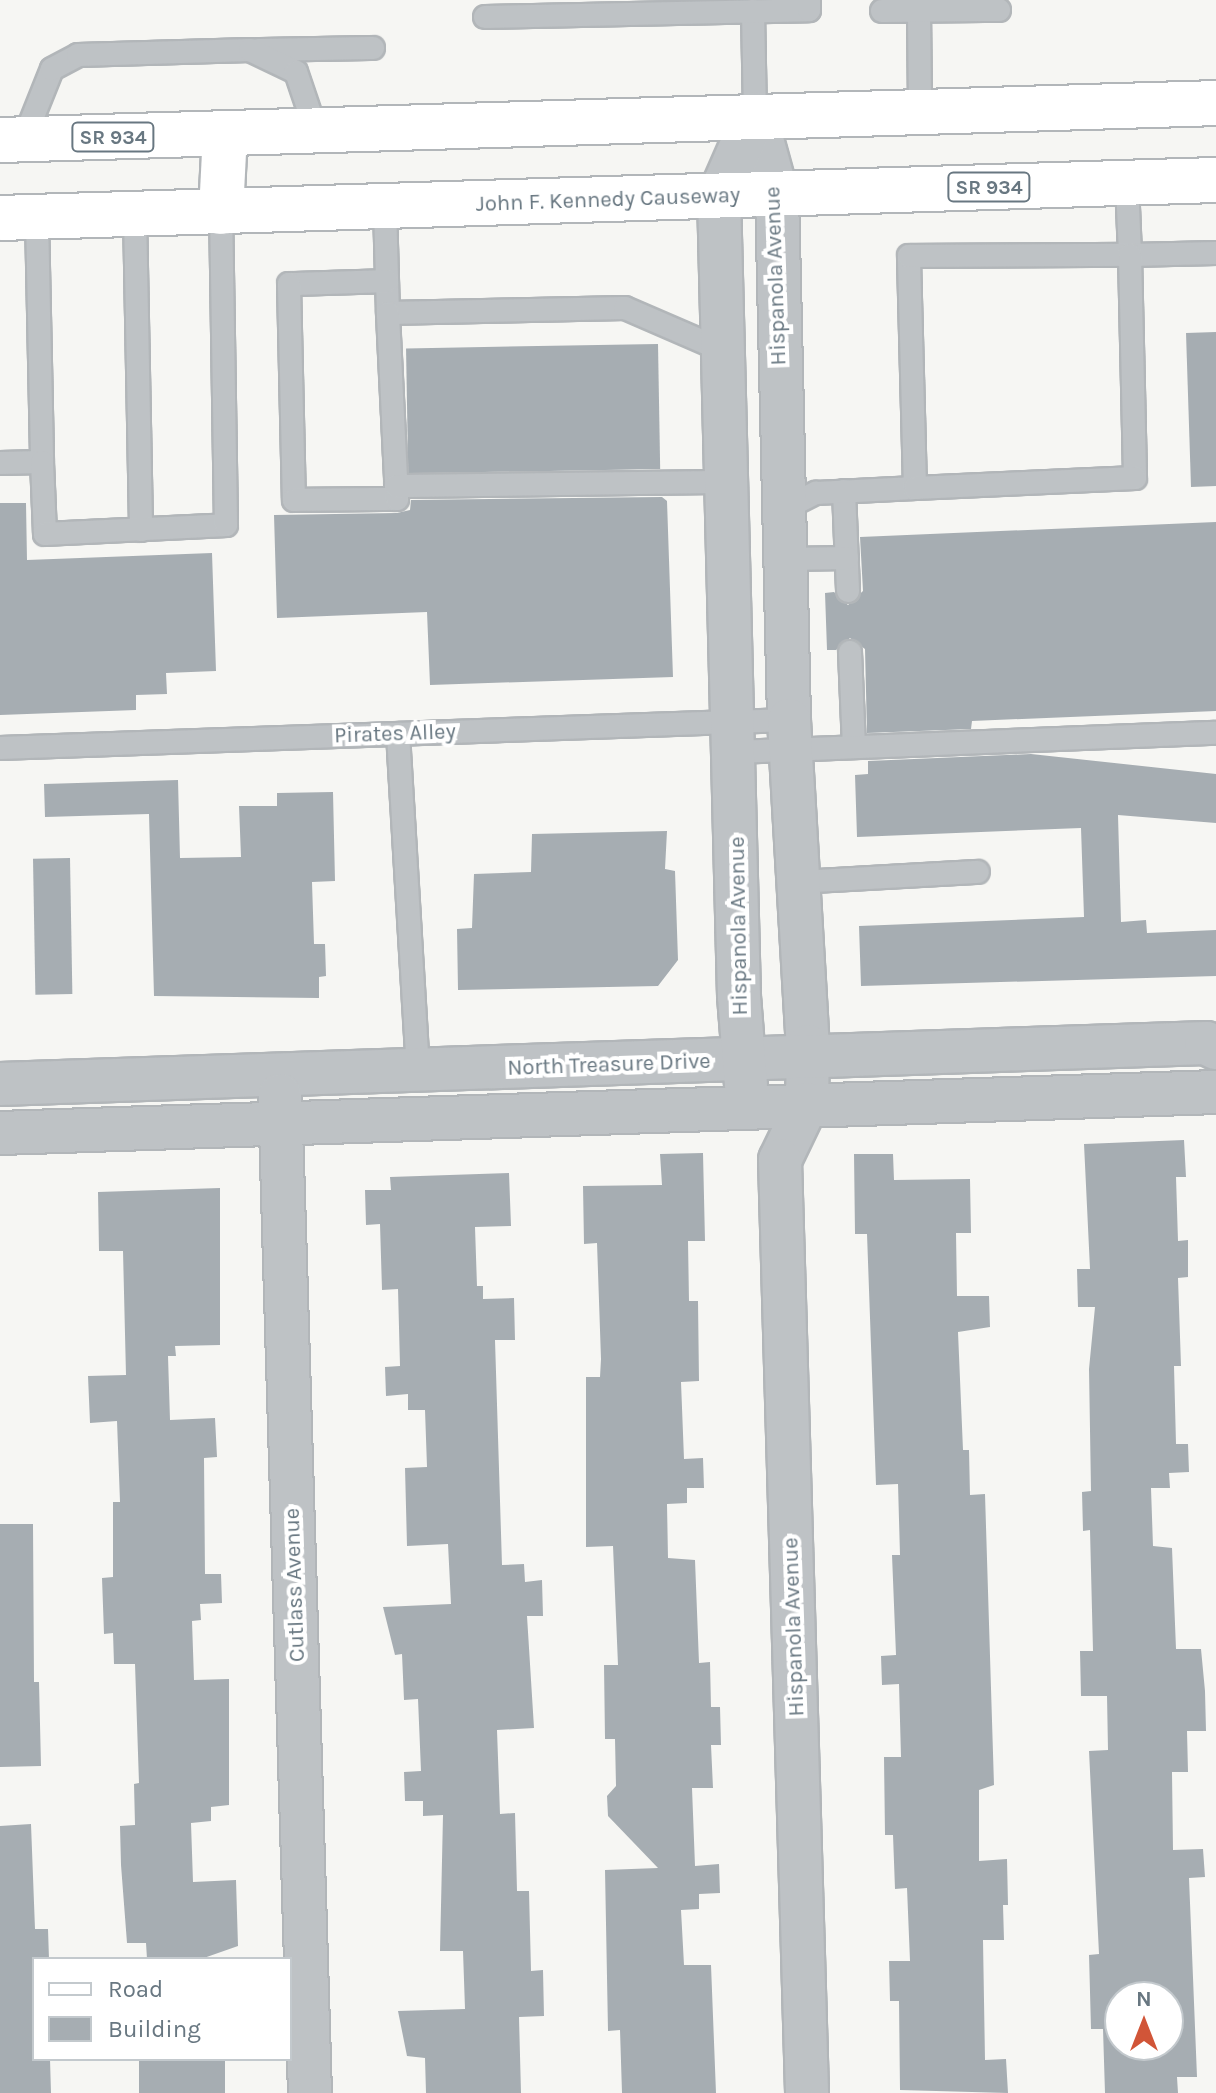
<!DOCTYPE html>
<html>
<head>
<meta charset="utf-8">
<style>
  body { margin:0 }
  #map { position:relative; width:1216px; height:2093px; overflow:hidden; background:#f6f6f3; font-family:Karla,sans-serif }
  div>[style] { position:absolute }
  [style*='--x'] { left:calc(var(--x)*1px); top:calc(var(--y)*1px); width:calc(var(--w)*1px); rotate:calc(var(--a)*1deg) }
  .building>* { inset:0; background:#a6adb2; transform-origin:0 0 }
  .roads { filter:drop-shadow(2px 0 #b2b6b9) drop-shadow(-2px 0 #b2b6b9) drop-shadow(0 2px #b2b6b9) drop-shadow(0 -2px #b2b6b9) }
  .lane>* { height:22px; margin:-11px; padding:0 11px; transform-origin:11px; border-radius:11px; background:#bec2c5 }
  .street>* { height:42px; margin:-21px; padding:0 21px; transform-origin:21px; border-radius:21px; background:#bec2c5 }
  .primary>* { height:44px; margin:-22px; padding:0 22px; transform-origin:22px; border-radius:22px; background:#fff }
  span { translate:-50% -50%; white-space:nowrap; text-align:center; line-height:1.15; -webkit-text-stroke:8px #fff; paint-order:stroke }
  .shield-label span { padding:2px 6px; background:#fff; border:2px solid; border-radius:6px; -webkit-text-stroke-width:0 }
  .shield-label { font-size:20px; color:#687781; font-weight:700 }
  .street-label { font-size:22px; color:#687781 }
  .legend { position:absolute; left:32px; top:1957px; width:260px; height:104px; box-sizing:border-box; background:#fff; border:2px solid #c3c9cd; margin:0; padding:10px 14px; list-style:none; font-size:24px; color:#687781 }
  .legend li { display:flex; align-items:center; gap:16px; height:40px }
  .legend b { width:40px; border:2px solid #c3c9cd }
  .north { position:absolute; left:1104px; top:1981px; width:80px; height:80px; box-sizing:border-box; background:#fff; border:2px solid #c3c9cd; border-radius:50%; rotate:0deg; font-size:22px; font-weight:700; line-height:32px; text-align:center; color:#687781 }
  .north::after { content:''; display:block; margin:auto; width:28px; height:36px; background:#d15538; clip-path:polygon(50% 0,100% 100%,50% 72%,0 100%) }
</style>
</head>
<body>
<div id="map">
  <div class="building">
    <div style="clip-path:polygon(1216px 332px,1216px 486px,1191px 487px,1186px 333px)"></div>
    <div style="left:658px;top:344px;width:125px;height:252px;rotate:89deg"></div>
    <div style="clip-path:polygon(662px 497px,667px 501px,673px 677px,430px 685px,427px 612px,277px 618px,274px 515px,397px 513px,410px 510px,411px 500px)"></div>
    <div style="clip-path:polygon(0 503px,26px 503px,27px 560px,212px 553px,216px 671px,166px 673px,167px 694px,136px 695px,136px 710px,0 715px)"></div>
    <div style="clip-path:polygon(1216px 522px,1216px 711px,972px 721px,971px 729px,867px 733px,865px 649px,850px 638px,836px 650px,827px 650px,825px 593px,834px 592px,848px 605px,863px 591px,860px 537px)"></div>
    <div style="clip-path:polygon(1031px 754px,1216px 774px,1216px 823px,1118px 815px,1121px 922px,1146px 920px,1147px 933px,1216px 930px,1216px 976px,861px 986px,859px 926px,1084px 917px,1081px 828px,857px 837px,855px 775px,868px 774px,868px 761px)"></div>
    <div style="clip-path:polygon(178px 780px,180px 858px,241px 857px,239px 806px,277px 806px,277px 793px,333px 792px,335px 881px,312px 882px,314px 944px,325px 944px,326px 976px,319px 977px,319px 998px,154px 996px,149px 814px,45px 817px,44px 784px)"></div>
    <div style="clip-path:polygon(667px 831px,665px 869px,675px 871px,678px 960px,658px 986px,458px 990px,457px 929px,472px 928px,474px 874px,531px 872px,532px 834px)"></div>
    <div style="left:70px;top:858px;width:136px;height:37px;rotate:89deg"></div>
    <div style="clip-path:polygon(evenodd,1184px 1140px,1186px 1177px,1176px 1177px,1178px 1241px,1188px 1240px,1188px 1277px,1178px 1278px,1181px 1366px,1174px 1366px,1176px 1444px,1188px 1444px,1189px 1472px,1169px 1473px,1170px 1488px,1151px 1488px,1153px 1546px,1172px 1548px,1176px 1649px,1201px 1649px,1205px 1691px,1206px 1731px,1187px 1731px,1188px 1772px,1172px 1772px,1173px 1850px,1203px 1849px,1205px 1877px,1189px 1878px,1197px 2077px,1177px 2077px,1178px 2093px,1105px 2093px,1103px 2029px,1091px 2029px,1089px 1955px,1099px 1954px,1089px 1751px,1108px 1750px,1107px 1696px,1081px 1696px,1080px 1651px,1093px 1651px,1090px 1530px,1083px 1531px,1082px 1492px,1091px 1491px,1089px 1369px,1095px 1307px,1078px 1307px,1077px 1269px,1090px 1269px,1084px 1144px,1184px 1140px,1120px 1997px,1168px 1997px,1168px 2045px,1120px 2045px,1120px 1997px)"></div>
    <div style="clip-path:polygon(703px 1153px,705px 1241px,688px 1241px,689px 1301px,698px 1301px,699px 1381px,681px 1382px,684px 1459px,703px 1458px,704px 1488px,687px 1488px,687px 1503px,667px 1504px,668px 1558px,695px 1560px,699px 1663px,710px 1662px,711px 1707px,720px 1707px,721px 1745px,711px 1745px,713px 1788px,692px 1788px,695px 1866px,719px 1864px,720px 1893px,699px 1894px,699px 1909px,681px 1910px,684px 1965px,711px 1965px,716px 2093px,622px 2093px,620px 2030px,608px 2031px,605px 1870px,658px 1868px,608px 1816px,607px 1796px,616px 1786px,615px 1739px,605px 1739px,604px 1665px,618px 1665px,613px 1546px,586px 1547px,586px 1377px,600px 1377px,601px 1359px,597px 1243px,584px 1244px,583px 1186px,662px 1185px,660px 1154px)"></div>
    <div style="clip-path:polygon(854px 1154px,893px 1154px,894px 1180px,970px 1179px,971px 1233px,956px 1233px,957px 1296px,989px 1296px,990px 1327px,958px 1332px,963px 1450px,969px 1450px,970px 1495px,985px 1494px,994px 1785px,979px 1790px,979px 1861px,1007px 1859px,1008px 1905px,1003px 1905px,1004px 1940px,983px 1940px,985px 2060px,1006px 2059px,1008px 2093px,900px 2090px,899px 2001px,890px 2001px,889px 1961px,910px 1961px,907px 1888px,895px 1889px,893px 1835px,885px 1835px,884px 1757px,901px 1757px,899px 1684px,882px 1685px,881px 1656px,896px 1655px,892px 1555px,900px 1555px,898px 1484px,876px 1485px,867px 1234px,855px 1234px)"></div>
    <div style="clip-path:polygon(509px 1173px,511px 1226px,475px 1227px,477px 1286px,483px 1286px,483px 1299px,514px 1298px,515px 1340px,495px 1340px,502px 1565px,524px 1564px,525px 1582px,542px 1580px,543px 1616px,527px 1616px,534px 1728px,497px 1730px,500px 1814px,515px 1813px,517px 1891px,529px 1891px,531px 1971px,543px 1970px,544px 2016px,519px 2017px,521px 2093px,426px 2093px,425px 2058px,407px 2056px,398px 2011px,465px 2009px,463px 1951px,440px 1951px,443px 1815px,423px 1816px,423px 1801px,405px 1801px,404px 1772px,421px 1771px,418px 1699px,404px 1700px,402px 1654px,395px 1655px,383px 1607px,451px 1604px,448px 1544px,407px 1546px,405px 1468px,427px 1467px,425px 1410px,408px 1410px,408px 1394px,386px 1396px,385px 1367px,400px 1366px,398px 1289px,382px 1290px,380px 1224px,366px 1225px,365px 1190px,391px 1190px,390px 1177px)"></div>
    <div style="clip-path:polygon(220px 1188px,220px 1345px,175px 1346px,176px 1356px,168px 1356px,170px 1420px,215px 1418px,217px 1457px,204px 1458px,205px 1574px,221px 1574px,222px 1603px,200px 1604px,201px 1620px,192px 1621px,194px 1680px,229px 1679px,229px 1805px,211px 1807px,211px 1821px,191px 1823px,193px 1882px,236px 1880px,238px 1946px,201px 1959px,147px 1959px,146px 1943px,127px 1943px,121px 1865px,120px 1826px,135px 1825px,134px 1784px,139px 1783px,135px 1664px,114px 1664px,113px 1633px,104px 1634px,102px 1578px,113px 1577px,113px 1502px,120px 1502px,117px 1421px,90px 1423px,88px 1376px,126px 1375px,123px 1251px,99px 1251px,98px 1192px)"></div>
    <div style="clip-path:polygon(0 1524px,33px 1524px,34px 1682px,39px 1682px,41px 1766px,0 1767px)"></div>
    <div style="clip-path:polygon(31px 1824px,35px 1929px,48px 1929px,49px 1959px,34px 1959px,34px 2059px,50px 2059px,51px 2093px,0 2093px,0 1826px)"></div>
    <div style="left:139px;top:2059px;width:86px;height:34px"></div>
  </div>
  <div class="roads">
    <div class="lane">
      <div style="--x:919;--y:10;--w:101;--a:89.4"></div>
      <div style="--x:753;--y:11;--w:103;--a:88.9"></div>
      <div style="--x:882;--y:11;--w:117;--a:-0.5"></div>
      <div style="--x:485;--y:17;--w:324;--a:-1.2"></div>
      <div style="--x:809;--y:10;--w:10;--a:-90"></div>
      <div style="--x:258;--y:50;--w:115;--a:-1"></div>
      <div style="--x:24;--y:139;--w:75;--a:-68.2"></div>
      <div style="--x:52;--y:69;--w:30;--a:-28"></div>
      <div style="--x:78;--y:55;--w:172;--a:-1.7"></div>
      <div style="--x:250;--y:50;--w:51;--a:25.6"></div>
      <div style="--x:296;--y:72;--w:62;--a:71.3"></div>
      <div style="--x:1127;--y:183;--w:72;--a:87.6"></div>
      <div style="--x:1130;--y:255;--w:86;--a:-1.3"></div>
      <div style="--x:385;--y:207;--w:106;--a:88.4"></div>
      <div style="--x:388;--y:313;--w:237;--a:-1.2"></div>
      <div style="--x:625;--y:308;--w:106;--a:23.4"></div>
      <div style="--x:135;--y:214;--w:316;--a:88.9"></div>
      <div style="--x:37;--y:218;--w:244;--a:88.8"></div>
      <div style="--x:387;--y:281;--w:98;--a:178.2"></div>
      <div style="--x:289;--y:284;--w:216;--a:88.7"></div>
      <div style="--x:294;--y:500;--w:103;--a:-0.6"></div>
      <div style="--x:397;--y:499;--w:186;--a:-92.8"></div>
      <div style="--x:0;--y:463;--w:42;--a:-1.4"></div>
      <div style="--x:42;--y:462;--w:72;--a:87.6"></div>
      <div style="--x:45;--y:534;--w:181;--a:-2.8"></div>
      <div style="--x:226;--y:525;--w:313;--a:-90.9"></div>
      <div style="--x:396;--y:486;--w:329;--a:-0.7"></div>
      <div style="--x:844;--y:491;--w:100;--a:87.7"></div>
      <div style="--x:784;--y:509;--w:36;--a:-27"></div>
      <div style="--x:816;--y:493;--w:99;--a:-2.9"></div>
      <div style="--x:915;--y:488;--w:232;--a:-91.5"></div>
      <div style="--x:909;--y:256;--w:221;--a:-0.3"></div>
      <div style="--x:1130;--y:255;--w:223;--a:88.7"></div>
      <div style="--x:1135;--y:478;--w:220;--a:177.4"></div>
      <div style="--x:785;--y:559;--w:62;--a:-0.9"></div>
      <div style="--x:850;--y:652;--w:94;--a:87.6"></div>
      <div style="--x:398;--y:734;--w:339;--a:86.6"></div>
      <div style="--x:0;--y:748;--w:789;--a:-2.03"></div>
      <div style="--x:736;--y:752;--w:480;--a:-2.3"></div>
      <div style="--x:798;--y:882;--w:180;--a:-3.2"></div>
    </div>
    <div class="street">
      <div style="--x:755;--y:114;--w:83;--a:74.6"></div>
      <div style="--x:777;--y:194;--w:526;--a:88.69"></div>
      <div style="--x:789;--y:720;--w:327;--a:86.7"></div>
      <div style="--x:808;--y:1046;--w:58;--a:91"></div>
      <div style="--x:807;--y:1104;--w:62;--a:115.7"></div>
      <div style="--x:780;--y:1160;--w:933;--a:88.34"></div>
      <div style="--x:0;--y:1084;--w:1207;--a:-1.95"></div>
      <div style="--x:1206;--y:1043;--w:11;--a:27"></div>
      <div style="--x:746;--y:1085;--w:89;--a:-94.5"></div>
      <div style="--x:739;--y:996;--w:800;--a:-91.43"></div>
      <div style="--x:719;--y:196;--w:90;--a:-66.3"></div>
      <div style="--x:280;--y:1095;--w:998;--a:88.28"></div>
      <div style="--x:0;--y:1133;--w:1217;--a:-1.93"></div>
    </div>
    <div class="primary">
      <div style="--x:0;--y:140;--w:1217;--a:-1.74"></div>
      <div style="--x:221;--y:212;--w:78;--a:-87.1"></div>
      <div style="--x:0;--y:218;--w:1217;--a:-1.79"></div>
    </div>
  </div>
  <div class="shield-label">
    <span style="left:113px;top:137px">SR 934</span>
    <span style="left:989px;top:187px">SR 934</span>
  </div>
  <div class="street-label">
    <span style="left:608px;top:200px;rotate:-2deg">John F. Kennedy Causeway</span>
    <span style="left:776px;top:276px;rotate:-92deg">Hispanola Avenue</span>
    <span style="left:395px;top:734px;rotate:-2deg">Pirates Alley</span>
    <span style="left:739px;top:926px;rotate:-91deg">Hispanola Avenue</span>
    <span style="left:609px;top:1065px;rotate:-2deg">North Treasure Drive</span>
    <span style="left:295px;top:1585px;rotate:-92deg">Cutlass Avenue</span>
    <span style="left:794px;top:1627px;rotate:-92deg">Hispanola Avenue</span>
  </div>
  <ul class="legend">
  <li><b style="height:10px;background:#fff"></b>Road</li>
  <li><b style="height:22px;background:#a6adb2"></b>Building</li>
  </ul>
  <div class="north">N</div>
</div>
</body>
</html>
